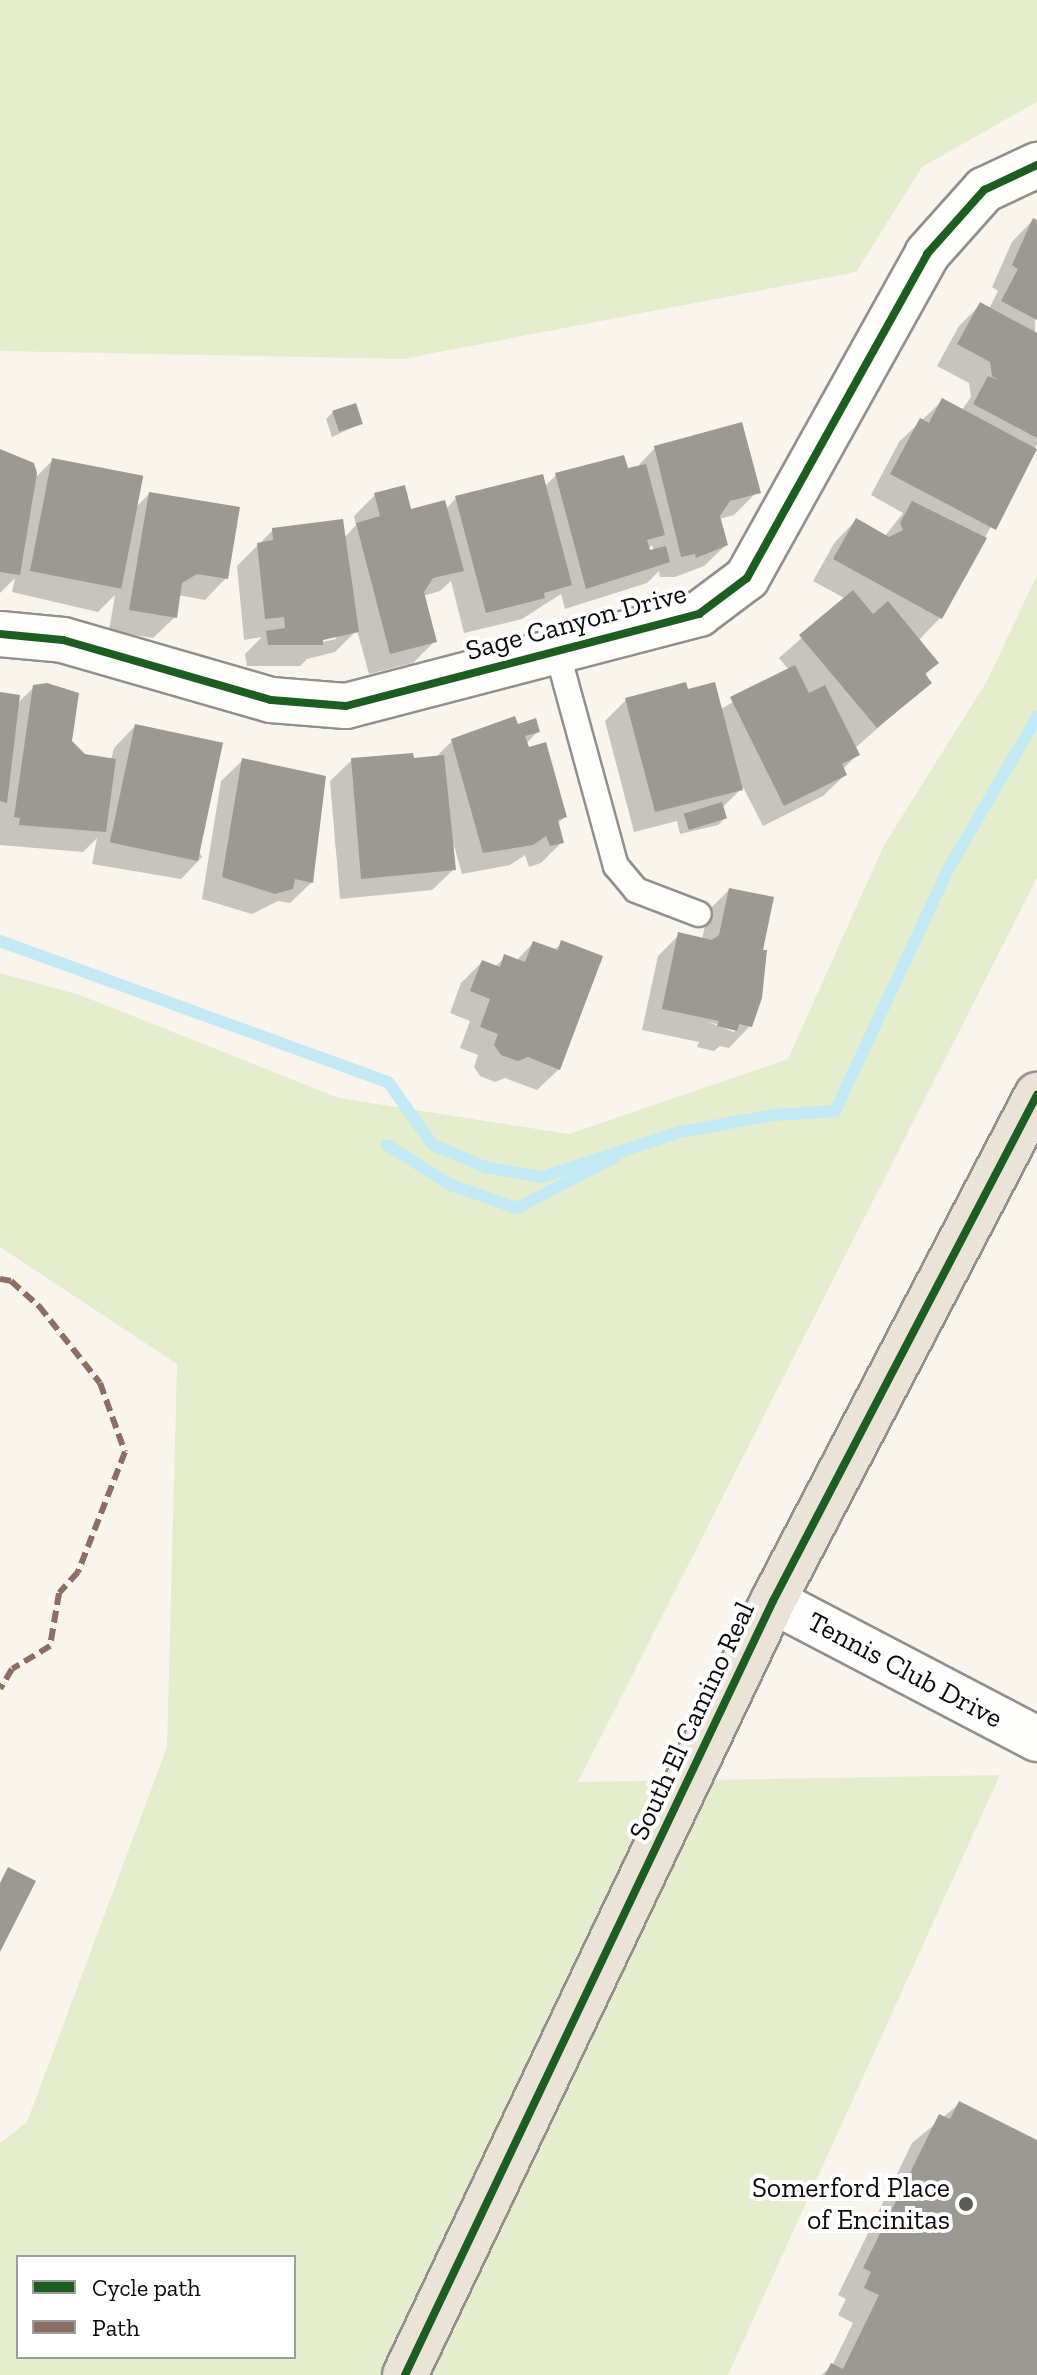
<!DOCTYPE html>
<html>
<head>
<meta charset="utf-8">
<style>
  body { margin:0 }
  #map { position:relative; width:1037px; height:2375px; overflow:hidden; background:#f9f5ed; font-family:"Zilla Slab",serif }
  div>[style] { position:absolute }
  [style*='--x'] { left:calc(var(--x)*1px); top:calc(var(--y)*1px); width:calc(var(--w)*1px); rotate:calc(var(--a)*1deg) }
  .green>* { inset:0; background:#e5eecc }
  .shadow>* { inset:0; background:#0003 }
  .stream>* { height:12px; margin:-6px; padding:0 6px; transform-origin:6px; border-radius:6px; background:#c2eaf4 }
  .building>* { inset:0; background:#9c9893; transform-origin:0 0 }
  .roads { filter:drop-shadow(2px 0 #92908c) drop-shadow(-2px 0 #92908c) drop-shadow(0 2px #92908c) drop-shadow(0 -2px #92908c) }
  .service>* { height:24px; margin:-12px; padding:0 12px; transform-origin:12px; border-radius:12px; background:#fefefc }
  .minor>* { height:44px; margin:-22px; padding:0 22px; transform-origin:22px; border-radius:22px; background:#fefefc }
  .primary>* { height:44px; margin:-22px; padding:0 22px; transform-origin:22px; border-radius:22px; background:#ebe3d6 }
  .quiet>* { height:6px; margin-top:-3px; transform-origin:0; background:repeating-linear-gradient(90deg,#8d6e63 0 12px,transparent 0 18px) }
  .cycleway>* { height:8px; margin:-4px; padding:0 4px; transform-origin:4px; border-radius:4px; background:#1b5e20 }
  .dots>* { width:22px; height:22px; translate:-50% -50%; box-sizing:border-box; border:4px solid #fff; border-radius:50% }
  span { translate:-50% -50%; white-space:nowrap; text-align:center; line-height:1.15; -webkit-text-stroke:8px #fff; paint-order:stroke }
  .street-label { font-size:28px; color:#0a0a0a }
  .poi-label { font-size:28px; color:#0a0a0a }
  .right { translate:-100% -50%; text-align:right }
  .legend { position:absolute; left:16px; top:2255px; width:280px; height:104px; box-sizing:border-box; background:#fff; border:2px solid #9d9d9d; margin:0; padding:10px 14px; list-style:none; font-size:24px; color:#0a0a0a }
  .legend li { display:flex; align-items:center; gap:16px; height:40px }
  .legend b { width:40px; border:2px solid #9d9d9d }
</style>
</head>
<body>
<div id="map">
  <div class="green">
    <div style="clip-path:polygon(0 0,1037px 0,1037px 102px,922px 167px,856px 272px,403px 359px,0 351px)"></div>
    <div style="clip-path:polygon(evenodd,1037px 575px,1037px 878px,578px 1782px,1000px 1775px,728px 2375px,0 2375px,0 2143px,27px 2122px,167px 1747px,177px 1364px,0 1247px,0 973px,80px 995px,339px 1098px,569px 1134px,788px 1059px,884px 845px,987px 681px,1037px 575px,18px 2257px,294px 2257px,294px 2357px,18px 2357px,18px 2257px)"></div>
  </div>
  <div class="shadow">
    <div style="clip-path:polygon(1033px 220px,1037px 444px,940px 618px,918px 641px,929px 683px,854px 749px,857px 755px,842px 770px,845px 775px,823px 796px,763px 826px,743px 787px,722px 808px,725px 818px,718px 825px,680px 834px,677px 821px,634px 832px,605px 721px,626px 700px,686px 691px,721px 709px,789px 670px,779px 658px,846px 599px,813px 581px,835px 542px,856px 520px,885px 536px,903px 513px,871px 495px,899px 442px,942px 401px,961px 411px,971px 397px,969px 383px,937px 366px,959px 326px,981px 304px,989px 309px,998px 291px,992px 287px,1012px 242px)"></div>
    <div style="clip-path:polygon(333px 412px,360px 424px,332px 437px,326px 419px)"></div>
    <div style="clip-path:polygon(evenodd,655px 448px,755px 494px,734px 515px,719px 519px,726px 545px,704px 566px,675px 577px,660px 577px,659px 571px,647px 583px,565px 609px,561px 594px,522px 619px,464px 633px,451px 581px,440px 591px,423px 596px,434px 642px,413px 663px,369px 674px,357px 630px,335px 652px,307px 659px,300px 666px,247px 666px,245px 654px,262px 637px,244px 640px,237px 566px,273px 530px,344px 538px,356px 525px,354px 516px,376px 494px,409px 511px,446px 509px,456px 498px,544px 487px,556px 475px,635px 469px,655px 448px,652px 545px,654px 551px,643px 554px,652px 545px,655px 448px,336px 635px,336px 639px,314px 644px,313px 640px,336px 635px)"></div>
    <div style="clip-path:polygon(0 453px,34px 479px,52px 461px,134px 509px,149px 494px,226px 578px,205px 600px,178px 595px,175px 617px,153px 638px,109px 631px,115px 595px,98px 612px,12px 592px,15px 578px,0 593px)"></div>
    <div style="clip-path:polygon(34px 687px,65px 688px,70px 742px,84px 756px,111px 760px,114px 748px,135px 726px,202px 857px,181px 879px,92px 864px,97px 838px,83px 852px,0 845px,0 693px,16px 705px)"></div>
    <div style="clip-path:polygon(516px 726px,538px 731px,526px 744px,565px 817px,557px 824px,562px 842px,541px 863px,529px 867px,525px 855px,510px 865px,462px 874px,453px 842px,454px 869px,432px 890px,340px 899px,330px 781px,352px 760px,435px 758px,452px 741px)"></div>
    <div style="clip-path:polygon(243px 760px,312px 882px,290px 903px,278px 901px,252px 914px,202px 899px,221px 781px)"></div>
    <div style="clip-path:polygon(evenodd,729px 890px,760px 951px,750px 1026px,729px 1048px,720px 1046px,714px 1051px,697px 1047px,699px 1042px,642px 1030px,658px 956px,679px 935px,702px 940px,708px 911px,729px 890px,708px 1022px,737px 1029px,734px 1032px,708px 1022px)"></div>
    <div style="clip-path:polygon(533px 943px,554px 950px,562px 943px,559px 1069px,537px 1090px,505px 1078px,495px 1082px,480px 1076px,474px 1067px,478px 1055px,460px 1048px,470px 1021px,450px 1013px,461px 983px,482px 962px,495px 967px,505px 957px,516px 961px)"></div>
    <div style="clip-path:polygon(959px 2104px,1037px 2142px,1037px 2375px,821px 2375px,832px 2366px,853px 2323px,838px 2315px,846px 2299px,838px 2295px,912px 2143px)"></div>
  </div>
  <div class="stream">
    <div style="--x:0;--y:941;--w:413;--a:20"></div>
    <div style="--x:388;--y:1082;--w:77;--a:54.5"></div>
    <div style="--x:433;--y:1145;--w:56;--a:22.9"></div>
    <div style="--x:485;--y:1167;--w:58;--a:10"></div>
    <div style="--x:542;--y:1177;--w:145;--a:-18.1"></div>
    <div style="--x:680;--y:1132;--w:96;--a:-10.3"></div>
    <div style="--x:774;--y:1115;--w:61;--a:-3.8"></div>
    <div style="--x:835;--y:1111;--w:271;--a:-64.9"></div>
    <div style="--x:950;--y:866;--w:173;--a:-59.7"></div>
    <div style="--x:387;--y:1145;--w:75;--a:32"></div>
    <div style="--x:451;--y:1185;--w:70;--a:19.2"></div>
    <div style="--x:517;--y:1208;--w:110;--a:-27.5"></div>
  </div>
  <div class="building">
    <div style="clip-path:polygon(1033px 218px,1037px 220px,1037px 320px,1001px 301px,1018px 269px,1012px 265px)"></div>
    <div style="clip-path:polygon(980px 302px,1037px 333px,1037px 438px,973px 404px,988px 376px,999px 380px,992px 376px,990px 362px,957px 344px)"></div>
    <div style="clip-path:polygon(942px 398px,1037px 449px,996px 530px,890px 474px,920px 418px,929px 423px)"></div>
    <div style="left:356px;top:403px;width:22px;height:25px;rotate:72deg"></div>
    <div style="clip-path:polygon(742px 422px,761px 493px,730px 501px,720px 516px,728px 545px,696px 558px,695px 554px,681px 557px,654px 446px)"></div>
    <div style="clip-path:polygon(0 449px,34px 463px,37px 473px,20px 575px,0 572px)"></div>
    <div style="clip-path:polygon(624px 455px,628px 468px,646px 464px,665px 535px,647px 540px,650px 550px,666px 546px,670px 562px,586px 589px,555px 473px)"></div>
    <div style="left:52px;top:458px;width:93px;height:115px;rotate:11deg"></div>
    <div style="clip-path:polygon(543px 474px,572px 585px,544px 593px,545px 598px,486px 613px,455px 496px)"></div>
    <div style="clip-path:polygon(405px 485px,411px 509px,445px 500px,464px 571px,433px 578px,424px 592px,437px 642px,390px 654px,356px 523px,380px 516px,374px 493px)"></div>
    <div style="clip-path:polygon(149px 492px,240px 507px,228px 579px,197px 574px,182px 583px,177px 618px,129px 610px)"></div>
    <div style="clip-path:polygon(912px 501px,987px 538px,942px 619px,833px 559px,856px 518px,889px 537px,903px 530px,900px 523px)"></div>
    <div style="clip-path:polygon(343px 519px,359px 632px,323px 640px,323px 645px,268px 645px,266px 631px,285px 628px,284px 617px,265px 619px,257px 543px,273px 540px,272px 528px)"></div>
    <div style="clip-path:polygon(853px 590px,873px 614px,888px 601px,939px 663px,925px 674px,932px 683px,877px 728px,799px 635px)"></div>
    <div style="clip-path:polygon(795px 665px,809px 693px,825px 685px,860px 755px,842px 764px,847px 775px,784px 806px,730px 697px)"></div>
    <div style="clip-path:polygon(686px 682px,688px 689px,715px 682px,743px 790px,655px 812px,625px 698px)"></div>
    <div style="clip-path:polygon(47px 683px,79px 693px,72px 741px,85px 754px,116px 759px,106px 832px,19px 825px,20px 818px,14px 817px,33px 685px)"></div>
    <div style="clip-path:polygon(0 692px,20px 695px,7px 803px,0 801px)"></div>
    <div style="clip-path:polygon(515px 716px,518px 724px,536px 718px,540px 732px,525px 736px,529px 747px,546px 742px,567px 817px,558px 820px,564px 843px,550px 846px,546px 836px,533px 845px,483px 853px,451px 739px)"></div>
    <div style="left:135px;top:724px;width:90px;height:121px;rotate:12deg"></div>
    <div style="clip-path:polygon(413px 753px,414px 758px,444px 755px,456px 870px,361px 879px,351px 758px)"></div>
    <div style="clip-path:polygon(242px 758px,326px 776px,313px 883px,295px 879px,293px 889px,275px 894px,222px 877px)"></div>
    <div style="left:722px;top:802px;width:17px;height:40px;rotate:73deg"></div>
    <div style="clip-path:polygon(729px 888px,774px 897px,763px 950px,767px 950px,762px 998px,752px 1027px,739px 1024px,737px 1031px,717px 1026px,719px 1021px,662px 1009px,678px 932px,712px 940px,719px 935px)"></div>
    <div style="clip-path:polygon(561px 940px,603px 956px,560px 1070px,528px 1057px,518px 1061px,501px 1055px,494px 1045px,498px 1034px,480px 1027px,490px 999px,470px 991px,482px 960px,500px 967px,504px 954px,525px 962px,533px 941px,558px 950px)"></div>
    <div style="clip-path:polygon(8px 1867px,36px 1881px,0 1952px,0 1883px)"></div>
    <div style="clip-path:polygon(959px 2101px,1037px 2140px,1037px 2375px,825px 2375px,831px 2363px,843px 2369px,879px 2295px,864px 2288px,871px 2272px,863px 2268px,939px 2114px,950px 2119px)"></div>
  </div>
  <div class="roads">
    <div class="service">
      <div style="--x:557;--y:651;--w:223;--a:74.7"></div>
      <div style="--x:616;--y:866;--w:31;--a:50"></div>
      <div style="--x:636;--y:890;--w:67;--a:20.9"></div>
    </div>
    <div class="minor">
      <div style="--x:0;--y:634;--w:63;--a:5.4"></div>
      <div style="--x:63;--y:640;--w:216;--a:16.1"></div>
      <div style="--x:271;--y:700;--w:75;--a:4.6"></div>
      <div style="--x:346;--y:706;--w:365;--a:-14.6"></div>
      <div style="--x:699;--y:614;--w:60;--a:-36.9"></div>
      <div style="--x:747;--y:578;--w:371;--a:-60.9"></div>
      <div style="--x:927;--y:254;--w:86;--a:-48.3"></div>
      <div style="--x:984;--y:190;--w:59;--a:-25.3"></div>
      <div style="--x:773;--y:1601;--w:298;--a:27.6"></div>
    </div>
    <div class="primary">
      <div style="--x:405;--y:2375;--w:857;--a:-64.57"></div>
      <div style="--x:773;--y:1601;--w:571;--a:-62.45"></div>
    </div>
  </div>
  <div class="quiet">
    <div style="--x:0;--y:1279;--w:11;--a:10"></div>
    <div style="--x:11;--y:1281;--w:38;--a:42"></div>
    <div style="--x:39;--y:1306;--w:98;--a:51.6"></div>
    <div style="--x:100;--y:1383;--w:73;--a:70.1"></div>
    <div style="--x:125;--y:1452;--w:129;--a:111.4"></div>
    <div style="--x:78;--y:1572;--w:28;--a:132"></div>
    <div style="--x:59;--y:1593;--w:54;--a:99.6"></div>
    <div style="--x:50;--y:1646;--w:44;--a:148.8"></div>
    <div style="--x:12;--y:1669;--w:23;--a:121"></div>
  </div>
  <div class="cycleway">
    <div style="--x:0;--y:634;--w:63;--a:5.4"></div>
    <div style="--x:63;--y:640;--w:216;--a:16.1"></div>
    <div style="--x:271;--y:700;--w:75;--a:4.6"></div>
    <div style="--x:346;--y:706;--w:365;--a:-14.6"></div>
    <div style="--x:699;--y:614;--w:60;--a:-36.9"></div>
    <div style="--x:747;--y:578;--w:371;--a:-60.9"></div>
    <div style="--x:927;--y:254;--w:86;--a:-48.3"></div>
    <div style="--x:984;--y:190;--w:59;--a:-25.3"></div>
    <div style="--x:405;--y:2375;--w:857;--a:-64.57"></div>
    <div style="--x:773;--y:1601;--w:571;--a:-62.45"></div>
  </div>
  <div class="dots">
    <div style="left:966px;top:2204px;background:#5e5c59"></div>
  </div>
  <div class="street-label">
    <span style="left:576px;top:622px;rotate:-15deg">Sage Canyon Drive</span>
    <span style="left:905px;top:1670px;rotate:28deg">Tennis Club Drive</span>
    <span style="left:692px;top:1721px;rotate:-65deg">South El Camino Real</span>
  </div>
  <div class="poi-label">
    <span class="right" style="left:950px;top:2204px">Somerford Place<br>of Encinitas</span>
  </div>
  <ul class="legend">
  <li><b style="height:10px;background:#1b5e20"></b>Cycle path</li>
  <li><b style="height:10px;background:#8d6e63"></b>Path</li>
  </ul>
</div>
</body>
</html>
